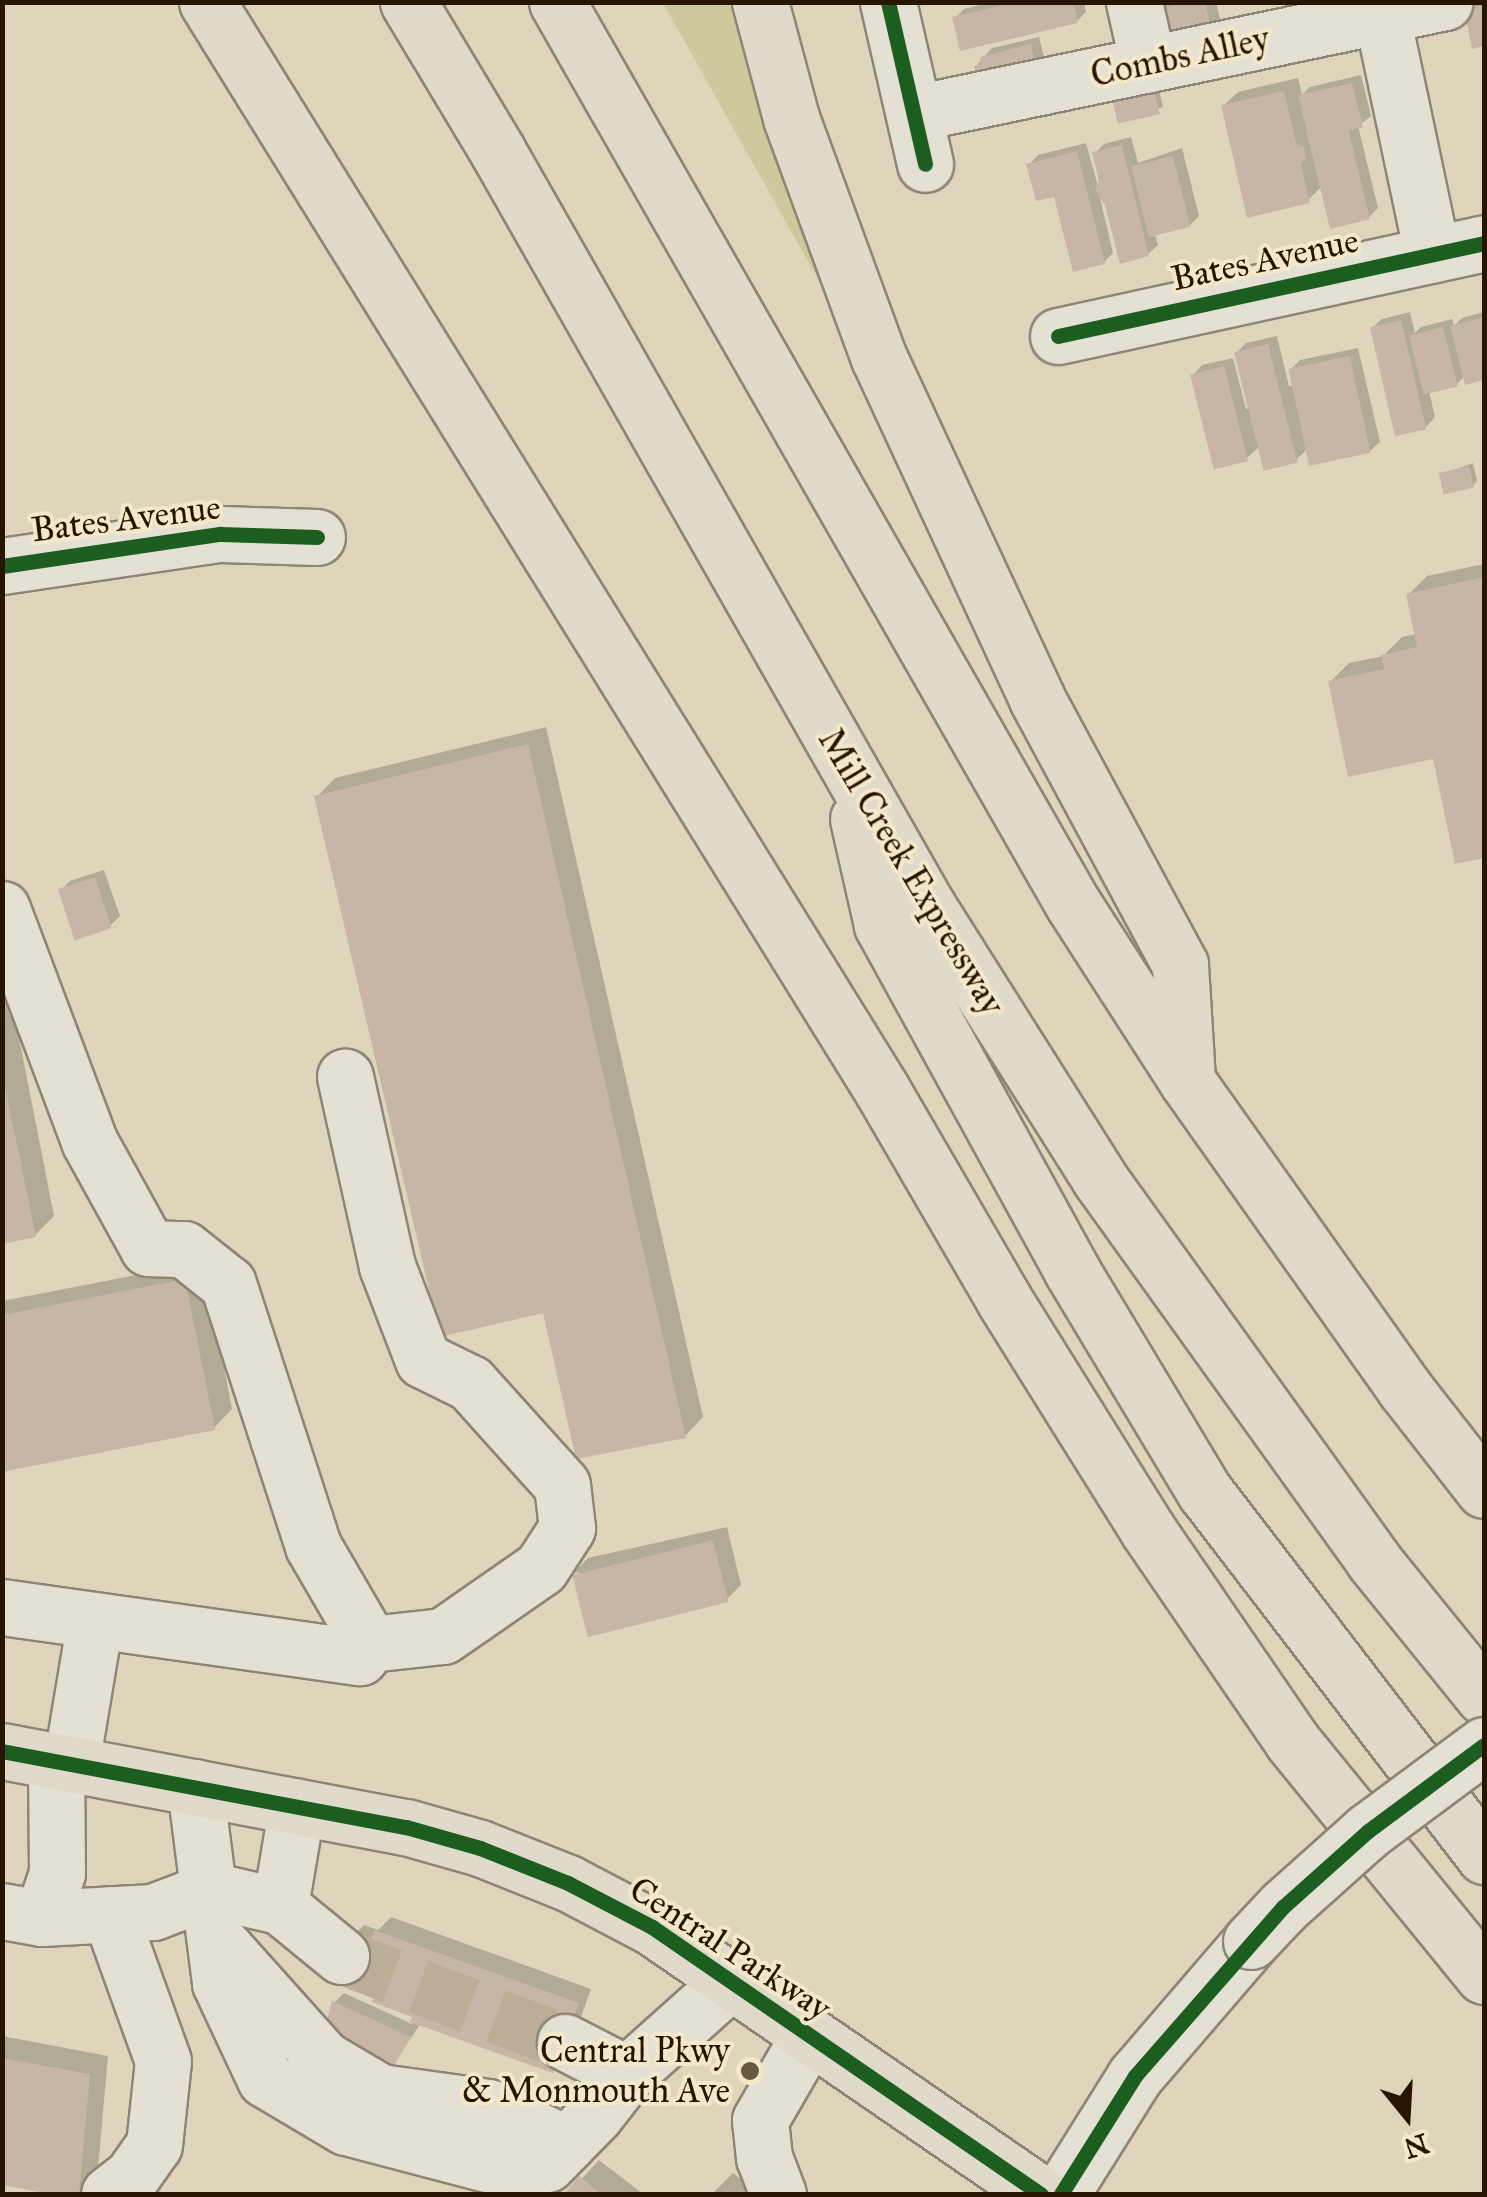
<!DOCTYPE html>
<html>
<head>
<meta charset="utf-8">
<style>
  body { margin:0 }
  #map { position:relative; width:1487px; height:2197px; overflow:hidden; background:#ded5bb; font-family:"IM FELL Great Primer",serif }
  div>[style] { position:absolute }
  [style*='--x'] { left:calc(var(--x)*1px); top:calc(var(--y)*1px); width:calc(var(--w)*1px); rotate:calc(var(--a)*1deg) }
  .green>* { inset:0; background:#cec89d }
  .shadow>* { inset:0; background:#0003 }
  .building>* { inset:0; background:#c7b6a6; transform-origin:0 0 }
  .minor-tunnel>* { height:55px; margin-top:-27.5px; transform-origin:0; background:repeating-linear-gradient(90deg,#baaf96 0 55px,transparent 0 83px) }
  .roads { filter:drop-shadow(2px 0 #8d8575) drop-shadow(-2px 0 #8d8575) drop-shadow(0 2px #8d8575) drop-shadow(0 -2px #8d8575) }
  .minor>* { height:55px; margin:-27.5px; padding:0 27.5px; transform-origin:27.5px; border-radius:27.5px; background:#e4e0d3 }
  .major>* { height:55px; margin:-27.5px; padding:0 27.5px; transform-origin:27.5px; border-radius:27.5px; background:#e0dacb }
  .highway>* { height:55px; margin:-27.5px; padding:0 27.5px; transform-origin:27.5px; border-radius:27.5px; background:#e0dacb }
  .bridges { filter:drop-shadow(2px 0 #8d8575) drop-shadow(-2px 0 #8d8575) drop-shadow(0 2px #8d8575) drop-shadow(0 -2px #8d8575) }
  .minor-bridge>* { height:55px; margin:-27.5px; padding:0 27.5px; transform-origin:27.5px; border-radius:27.5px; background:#e4e0d3 }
  .cycleway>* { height:15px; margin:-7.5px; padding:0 7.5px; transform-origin:7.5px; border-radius:7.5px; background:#1b5e20 }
  .dots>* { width:28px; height:28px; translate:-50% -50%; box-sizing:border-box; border:5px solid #f3e8c9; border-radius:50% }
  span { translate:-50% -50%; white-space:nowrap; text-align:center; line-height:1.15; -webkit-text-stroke:8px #f3e8c9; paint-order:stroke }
  .street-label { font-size:35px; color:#281501 }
  .poi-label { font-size:35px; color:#281501 }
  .right { translate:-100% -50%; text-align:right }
  .frame { position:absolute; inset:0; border:5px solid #281501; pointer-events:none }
  .north { position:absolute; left:1357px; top:2067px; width:100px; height:100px; -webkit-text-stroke:8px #f3e8c9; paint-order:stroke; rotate:162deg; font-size:28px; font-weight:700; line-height:40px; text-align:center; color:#281501 }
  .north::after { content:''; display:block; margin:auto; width:35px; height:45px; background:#281501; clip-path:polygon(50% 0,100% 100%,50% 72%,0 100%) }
</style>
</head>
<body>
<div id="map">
  <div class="green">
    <div style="clip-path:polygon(663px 3px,742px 3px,832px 304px)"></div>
  </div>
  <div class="shadow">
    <div style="clip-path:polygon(992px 2px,1084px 2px,1086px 12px,1077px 21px,955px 18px,964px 9px)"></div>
    <div style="clip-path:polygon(1216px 2px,1223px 32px,1160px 54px,1160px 3px)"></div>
    <div style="clip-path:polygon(1474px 2px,1484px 2px,1484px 43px,1474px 46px,1466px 10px)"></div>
    <div style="clip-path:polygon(1039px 37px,1046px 65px,976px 66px,992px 48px)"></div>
    <div style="clip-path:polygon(1155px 73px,1163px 107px,1119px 120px)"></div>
    <div style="clip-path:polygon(1361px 75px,1371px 116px,1358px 126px,1378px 208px,1369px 217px,1322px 186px,1308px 200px,1223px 106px,1238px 92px,1298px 78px,1302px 95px,1310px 87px)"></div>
    <div style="clip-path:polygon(1131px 137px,1138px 163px,1182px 148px,1199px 216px,1190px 225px,1155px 234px,1158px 245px,1148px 254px,1100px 198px,1113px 253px,1104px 262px,1056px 194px,1029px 165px,1038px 155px,1086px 143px,1101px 197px,1095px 153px,1104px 144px)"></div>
    <div style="clip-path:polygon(1410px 312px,1415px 333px,1421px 327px,1452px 319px,1454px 326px,1462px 318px,1484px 312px,1484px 378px,1467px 382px,1465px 376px,1457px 384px,1429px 391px,1435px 417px,1426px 427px,1372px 328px,1382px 319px)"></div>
    <div style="clip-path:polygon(1277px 336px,1289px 386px,1294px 385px,1291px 369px,1300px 360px,1358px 348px,1380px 442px,1370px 451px,1308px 448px,1296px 460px,1260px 446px,1246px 459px,1193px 375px,1202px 365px,1233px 358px,1246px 409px,1251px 408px,1237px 352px,1246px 343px)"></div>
    <div style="clip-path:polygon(1473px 463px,1477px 481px,1473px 485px,1442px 474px)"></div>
    <div style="clip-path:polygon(1484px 564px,1484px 855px,1457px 861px,1435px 756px,1330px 682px,1349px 663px,1383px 656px,1402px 637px,1417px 634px,1408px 595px,1427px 576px)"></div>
    <div style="clip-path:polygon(546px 727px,703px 1417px,685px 1436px,545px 1310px,317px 797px,335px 778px)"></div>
    <div style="clip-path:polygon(104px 870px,120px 916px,111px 925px,61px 890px,70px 881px)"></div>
    <div style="clip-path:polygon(2px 951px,54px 1216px,35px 1235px,2px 1241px)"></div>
    <div style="clip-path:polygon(204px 1262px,232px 1409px,214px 1428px,2px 1469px,2px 1301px)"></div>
    <div style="clip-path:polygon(727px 1527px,741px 1585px,726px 1600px,574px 1572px,588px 1558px)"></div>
    <div style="clip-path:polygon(391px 1917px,591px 1989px,567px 2056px,553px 2071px,421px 2023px,392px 2066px,334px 2003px,344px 1993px,412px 2024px,415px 2015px,378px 1994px,349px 1940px,364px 1925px,378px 1930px)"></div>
    <div style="clip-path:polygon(2px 2036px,108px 2056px,97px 2179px,81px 2194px,2px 2183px)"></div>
    <div style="clip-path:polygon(599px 2160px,643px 2194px,568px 2194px)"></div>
    <div style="clip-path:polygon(733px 2173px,760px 2194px,712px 2194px)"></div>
  </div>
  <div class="building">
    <div style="clip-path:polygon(1017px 2px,1073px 2px,1078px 23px,960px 51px,952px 17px)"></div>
    <div style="clip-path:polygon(1188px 2px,1205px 2px,1215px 44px,1158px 57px,1148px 11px)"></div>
    <div style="clip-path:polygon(1484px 5px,1484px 46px,1472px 49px,1464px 9px)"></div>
    <div style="clip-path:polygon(1031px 44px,1038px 77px,980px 91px,974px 66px,981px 64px,980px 57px)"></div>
    <div style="left:1151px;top:76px;width:39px;height:43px;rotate:77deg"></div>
    <div style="clip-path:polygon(1352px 83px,1363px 127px,1349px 131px,1370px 219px,1330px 229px,1298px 95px)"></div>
    <div style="clip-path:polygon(1284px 91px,1296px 143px,1304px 147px,1306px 159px,1301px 165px,1310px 203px,1247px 218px,1221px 105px)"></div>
    <div style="clip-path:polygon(1122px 145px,1149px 256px,1120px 264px,1105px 205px,1095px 190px,1099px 181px,1092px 152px)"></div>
    <div style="clip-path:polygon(1077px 151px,1105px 264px,1073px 272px,1054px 197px,1036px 201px,1026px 164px)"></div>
    <div style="left:1173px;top:156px;width:73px;height:43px;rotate:76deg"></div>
    <div style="clip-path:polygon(1484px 317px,1484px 380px,1465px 385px,1450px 326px)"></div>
    <div style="left:1401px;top:320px;width:112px;height:32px;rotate:77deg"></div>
    <div style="left:1443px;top:327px;width:61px;height:35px;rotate:76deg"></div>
    <div style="left:1268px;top:344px;width:122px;height:35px;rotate:76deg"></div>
    <div style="left:1350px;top:356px;width:99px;height:63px;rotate:78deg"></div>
    <div style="left:1224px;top:366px;width:98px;height:35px;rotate:76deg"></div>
    <div style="left:1469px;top:466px;width:22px;height:31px;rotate:77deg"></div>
    <div style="clip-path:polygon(1484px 577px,1484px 858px,1455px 864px,1433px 759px,1348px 777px,1328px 681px,1384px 669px,1381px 655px,1417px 647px,1406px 594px)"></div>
    <div style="clip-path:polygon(528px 744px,686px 1438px,576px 1459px,543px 1313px,440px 1337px,314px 796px)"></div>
    <div style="left:95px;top:877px;width:54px;height:39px;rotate:72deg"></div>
    <div style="clip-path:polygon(2px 1072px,36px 1237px,2px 1244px)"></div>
    <div style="clip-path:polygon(185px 1279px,215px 1430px,2px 1472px,2px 1315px)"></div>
    <div style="left:713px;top:1540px;width:64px;height:145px;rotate:76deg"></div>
    <div style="clip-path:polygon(374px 1930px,579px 2003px,553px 2073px,410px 2022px,412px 2017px,372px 2002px,375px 1995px,351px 1987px,347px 1938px,369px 1946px)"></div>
    <div style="clip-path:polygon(332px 2001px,411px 2037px,392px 2069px,323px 2036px)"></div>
    <div style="clip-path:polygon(2px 2058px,90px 2074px,79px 2194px,49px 2194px,2px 2185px)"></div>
    <div style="clip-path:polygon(579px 2176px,601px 2194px,564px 2194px)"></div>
  </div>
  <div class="minor-tunnel">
    <div style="--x:341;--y:1956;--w:240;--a:21"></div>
  </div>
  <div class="roads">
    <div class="minor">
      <div style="--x:888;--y:2;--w:166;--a:77.1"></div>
      <div style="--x:1134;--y:2;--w:64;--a:77.3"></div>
      <div style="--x:1379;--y:2;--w:258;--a:78.1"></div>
      <div style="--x:915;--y:113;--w:541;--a:-11.83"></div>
      <div style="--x:1058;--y:336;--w:436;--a:-12.3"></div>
      <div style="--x:2;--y:566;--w:220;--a:-8.4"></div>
      <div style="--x:220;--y:534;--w:97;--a:1.8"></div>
      <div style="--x:2;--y:909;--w:248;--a:69.4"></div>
      <div style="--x:89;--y:1141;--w:122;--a:61.1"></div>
      <div style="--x:148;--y:1248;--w:36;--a:2"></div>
      <div style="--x:184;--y:1249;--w:56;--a:38.5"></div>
      <div style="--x:228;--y:1284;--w:275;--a:72"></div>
      <div style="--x:313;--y:1546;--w:113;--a:59.8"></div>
      <div style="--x:2;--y:1607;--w:361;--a:8"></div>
      <div style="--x:360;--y:1657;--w:16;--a:-52"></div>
      <div style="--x:370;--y:1644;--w:73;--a:-6.3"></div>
      <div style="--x:443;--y:1636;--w:119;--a:-34.8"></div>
      <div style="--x:541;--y:1568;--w:48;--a:-57"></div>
      <div style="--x:567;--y:1528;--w:43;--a:-96.6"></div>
      <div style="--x:562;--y:1485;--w:137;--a:-132"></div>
      <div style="--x:470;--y:1383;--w:52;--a:-153.9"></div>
      <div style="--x:423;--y:1360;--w:101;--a:-111"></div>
      <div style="--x:387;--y:1266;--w:194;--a:-102.5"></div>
      <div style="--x:71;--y:1764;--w:145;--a:-80.5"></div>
      <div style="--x:195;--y:1787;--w:198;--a:82.7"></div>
      <div style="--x:220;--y:1983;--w:106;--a:64.9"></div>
      <div style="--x:265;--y:2079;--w:94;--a:30.7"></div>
      <div style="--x:346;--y:2127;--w:161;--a:14.7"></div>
      <div style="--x:502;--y:2168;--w:45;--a:-5.1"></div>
      <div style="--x:547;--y:2164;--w:69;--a:-45.6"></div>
      <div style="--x:595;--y:2115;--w:52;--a:-52"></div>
      <div style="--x:627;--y:2074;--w:140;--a:-41.8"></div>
      <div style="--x:280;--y:1906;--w:101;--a:-80.4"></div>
      <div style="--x:2;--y:1911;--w:41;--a:9.9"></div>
      <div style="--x:42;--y:1918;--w:111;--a:-3.1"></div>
      <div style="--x:153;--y:1912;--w:61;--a:-21.1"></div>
      <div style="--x:210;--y:1890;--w:72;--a:12.9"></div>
      <div style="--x:280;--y:1906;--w:79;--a:39.3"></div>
      <div style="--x:42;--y:1918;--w:47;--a:-71.6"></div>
      <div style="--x:57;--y:1873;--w:111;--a:-90.5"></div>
      <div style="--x:221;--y:1944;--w:154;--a:48.2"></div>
      <div style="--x:324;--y:2059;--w:65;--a:30.5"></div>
      <div style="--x:380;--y:2092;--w:109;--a:7.9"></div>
      <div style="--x:488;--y:2107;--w:87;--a:25.1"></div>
      <div style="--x:565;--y:2042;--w:70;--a:27.3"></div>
      <div style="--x:109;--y:2194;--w:29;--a:-38"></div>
      <div style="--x:132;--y:2176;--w:38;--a:-55"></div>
      <div style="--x:154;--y:2145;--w:84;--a:-83.9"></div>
      <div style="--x:163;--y:2061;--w:156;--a:-109.8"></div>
      <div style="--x:778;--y:2194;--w:39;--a:-111"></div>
      <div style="--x:764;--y:2158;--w:38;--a:-96"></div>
      <div style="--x:760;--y:2120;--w:98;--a:-60"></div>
      <div style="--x:1061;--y:2194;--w:139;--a:-57.9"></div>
      <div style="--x:1135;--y:2076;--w:178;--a:-49.3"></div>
    </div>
    <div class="major">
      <div style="--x:2;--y:1751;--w:411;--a:10.7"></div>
      <div style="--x:406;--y:1827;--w:77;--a:15.8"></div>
      <div style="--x:480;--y:1848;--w:95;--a:21.7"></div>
      <div style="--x:568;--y:1883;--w:95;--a:27.6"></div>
      <div style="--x:652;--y:1927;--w:472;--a:34.5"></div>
    </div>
    <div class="highway">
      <div style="--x:207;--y:2;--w:1280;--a:58.18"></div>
      <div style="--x:882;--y:1090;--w:243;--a:59.8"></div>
      <div style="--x:1004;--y:1300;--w:270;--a:58"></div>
      <div style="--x:1147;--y:1529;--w:257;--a:55.6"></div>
      <div style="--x:1292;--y:1741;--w:303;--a:50.8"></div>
      <div style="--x:408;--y:2;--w:175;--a:59"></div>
      <div style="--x:498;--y:152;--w:869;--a:60.34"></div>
      <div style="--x:928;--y:907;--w:320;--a:57.7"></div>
      <div style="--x:1099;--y:1178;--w:470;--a:54.3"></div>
      <div style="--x:1373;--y:1560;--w:176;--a:51"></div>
      <div style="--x:557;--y:2;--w:1039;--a:60.23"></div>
      <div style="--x:1073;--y:904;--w:211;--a:57.2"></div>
      <div style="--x:1187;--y:1081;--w:377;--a:54.7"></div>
      <div style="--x:1405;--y:1389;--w:128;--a:52"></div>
      <div style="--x:760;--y:2;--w:120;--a:75"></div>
      <div style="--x:791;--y:118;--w:256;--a:69.9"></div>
      <div style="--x:879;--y:358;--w:376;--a:65.1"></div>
      <div style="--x:1037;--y:699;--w:302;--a:61.7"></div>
      <div style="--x:1180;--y:965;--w:113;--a:86.5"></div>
      <div style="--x:858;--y:819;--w:109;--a:77.2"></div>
      <div style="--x:882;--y:925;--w:395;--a:61.2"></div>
      <div style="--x:1072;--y:1271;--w:258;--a:59"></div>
      <div style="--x:1205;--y:1492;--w:459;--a:52.5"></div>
    </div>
  </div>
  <div class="bridges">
    <div class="minor-bridge">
      <div style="--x:1251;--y:1941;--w:47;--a:-46.7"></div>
      <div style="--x:1283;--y:1907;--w:114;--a:-41.8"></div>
      <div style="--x:1368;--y:1831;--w:144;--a:-36.6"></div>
    </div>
  </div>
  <div class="cycleway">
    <div style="--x:888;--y:2;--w:166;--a:77.1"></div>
    <div style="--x:1058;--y:336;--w:436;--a:-12.3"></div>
    <div style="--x:2;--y:566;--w:220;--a:-8.4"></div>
    <div style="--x:220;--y:534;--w:97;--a:1.8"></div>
    <div style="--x:2;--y:1751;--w:411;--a:10.7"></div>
    <div style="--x:406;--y:1827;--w:77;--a:15.8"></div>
    <div style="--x:480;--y:1848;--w:95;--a:21.7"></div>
    <div style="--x:568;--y:1883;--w:95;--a:27.6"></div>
    <div style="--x:652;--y:1927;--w:472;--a:34.5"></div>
    <div style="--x:1061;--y:2194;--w:139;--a:-57.9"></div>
    <div style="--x:1135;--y:2076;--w:225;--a:-48.8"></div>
    <div style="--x:1283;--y:1907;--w:114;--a:-41.8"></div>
    <div style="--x:1368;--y:1831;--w:144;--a:-36.6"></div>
  </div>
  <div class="dots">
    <div style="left:750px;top:2071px;background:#685842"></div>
  </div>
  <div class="street-label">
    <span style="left:1180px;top:57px;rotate:-12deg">Combs Alley</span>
    <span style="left:1265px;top:260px;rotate:-12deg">Bates Avenue</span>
    <span style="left:126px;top:519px;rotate:-7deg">Bates Avenue</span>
    <span style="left:911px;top:872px;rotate:59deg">Mill Creek Expressway</span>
    <span style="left:730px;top:1949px;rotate:33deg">Central Parkway</span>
  </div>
  <div class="poi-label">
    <span class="right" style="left:730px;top:2071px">Central Pkwy<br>&amp; Monmouth Ave</span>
  </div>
  <div class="frame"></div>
  <div class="north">N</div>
</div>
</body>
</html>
